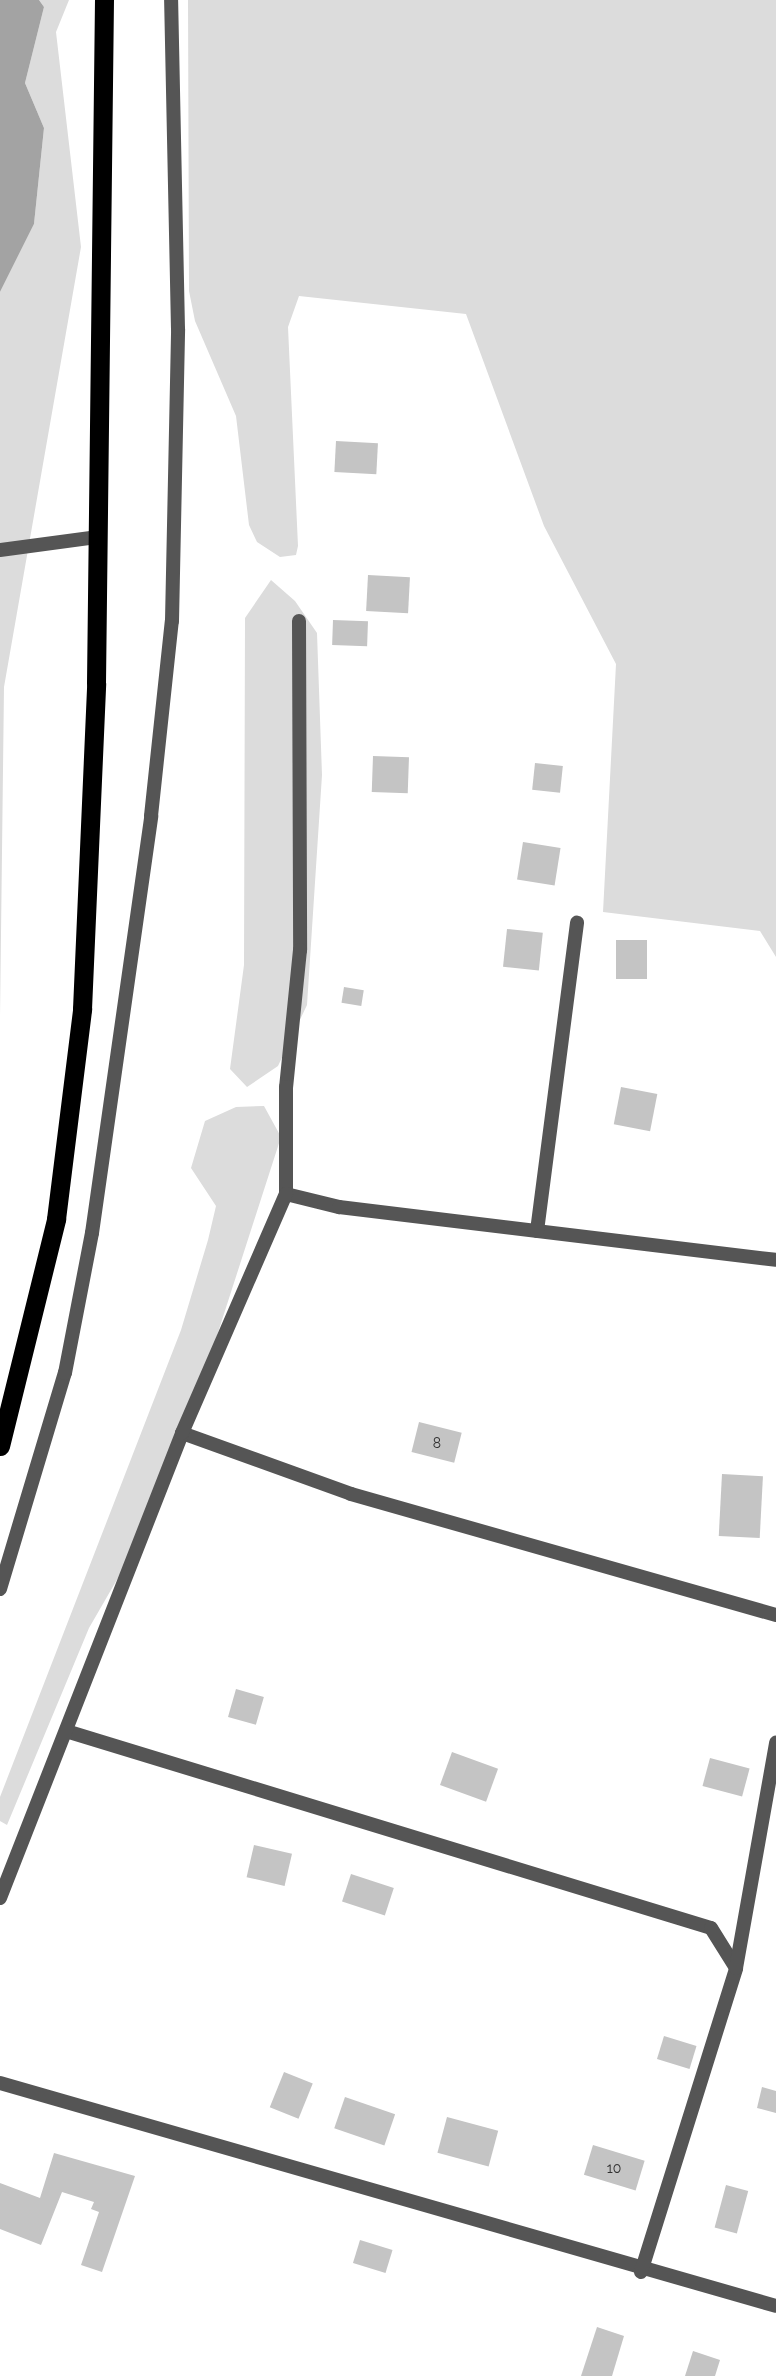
<!DOCTYPE html>
<html>
<head>
<meta charset="utf-8">
<style>
  body { margin:0 }
  #map { position:relative; width:776px; height:2376px; overflow:hidden; background:#fff; font-family:Raleway,sans-serif }
  div>[style] { position:absolute }
  [style*='--x'] { left:calc(var(--x)*1px); top:calc(var(--y)*1px); width:calc(var(--w)*1px); rotate:calc(var(--a)*1deg) }
  .green>* { inset:0; background:#dcdcdc }
  .water>* { inset:0; background:#a3a3a3 }
  .building>* { inset:0; background:#c4c4c4; transform-origin:0 0 }
  .minor>* { height:14px; margin:-7px; padding:0 7px; transform-origin:7px; border-radius:7px; background:#555 }
  .trunk>* { height:19px; margin:-9.5px; padding:0 9.5px; transform-origin:9.5px; border-radius:9.5px; background:#000 }
  span { translate:-50% -50%; white-space:nowrap; text-align:center; line-height:1.15; -webkit-text-stroke:7px #fff; paint-order:stroke }
  .number-label { font-size:14px; color:#313131 }
  .number-label span { -webkit-text-stroke-width:0 }
</style>
</head>
<body>
<div id="map">
  <div class="green">
    <div style="clip-path:polygon(39px 0,69px 0,56px 32px,81px 247px,4px 687px,0 1017px,0 292px,34px 224px,44px 128px,25px 83px,44px 7px)"></div>
    <div style="clip-path:polygon(188px 0,776px 0,776px 957px,760px 931px,603px 912px,616px 664px,544px 526px,466px 314px,299px 296px,288px 327px,298px 546px,296px 555px,280px 557px,257px 542px,249px 525px,236px 416px,195px 321px,189px 291px)"></div>
    <div style="clip-path:polygon(271px 580px,295px 601px,317px 633px,322px 775px,307px 1005px,278px 1066px,247px 1087px,230px 1069px,244px 965px,245px 618px)"></div>
    <div style="clip-path:polygon(264px 1106px,281px 1137px,212px 1351px,141px 1538px,89px 1628px,7px 1825px,0 1821px,0 1797px,181px 1330px,208px 1240px,216px 1206px,191px 1168px,205px 1121px,236px 1107px)"></div>
  </div>
  <div class="water">
    <div style="clip-path:polygon(0 0,39px 0,44px 7px,25px 83px,44px 128px,34px 224px,0 292px)"></div>
  </div>
  <div class="building">
    <div style="left:336px;top:441px;width:42px;height:31px;rotate:3deg"></div>
    <div style="left:368px;top:575px;width:42px;height:36px;rotate:3deg"></div>
    <div style="left:333px;top:620px;width:35px;height:25px;rotate:2deg"></div>
    <div style="left:373px;top:756px;width:36px;height:36px;rotate:2deg"></div>
    <div style="left:535px;top:763px;width:28px;height:27px;rotate:6deg"></div>
    <div style="left:523px;top:842px;width:38px;height:38px;rotate:9deg"></div>
    <div style="left:507px;top:929px;width:36px;height:38px;rotate:6deg"></div>
    <div style="left:616px;top:940px;width:31px;height:39px"></div>
    <div style="left:344px;top:987px;width:20px;height:16px;rotate:9deg"></div>
    <div style="left:621px;top:1087px;width:37px;height:38px;rotate:11deg"></div>
    <div style="left:419px;top:1422px;width:44px;height:31px;rotate:14deg"></div>
    <div style="left:722px;top:1474px;width:41px;height:62px;rotate:3deg"></div>
    <div style="left:236px;top:1689px;width:29px;height:29px;rotate:16deg"></div>
    <div style="left:452px;top:1752px;width:49px;height:35px;rotate:20deg"></div>
    <div style="left:710px;top:1758px;width:41px;height:29px;rotate:15deg"></div>
    <div style="left:254px;top:1845px;width:39px;height:33px;rotate:13deg"></div>
    <div style="left:351px;top:1874px;width:45px;height:29px;rotate:18deg"></div>
    <div style="left:664px;top:2036px;width:34px;height:24px;rotate:17deg"></div>
    <div style="left:284px;top:2072px;width:31px;height:38px;rotate:22deg"></div>
    <div style="clip-path:polygon(762px 2087px,776px 2091px,776px 2113px,757px 2108px)"></div>
    <div style="left:345px;top:2097px;width:53px;height:33px;rotate:19deg"></div>
    <div style="left:447px;top:2117px;width:53px;height:37px;rotate:15deg"></div>
    <div style="left:593px;top:2145px;width:54px;height:31px;rotate:17deg"></div>
    <div style="clip-path:polygon(54px 2153px,135px 2176px,102px 2272px,81px 2265px,99px 2212px,91px 2209px,94px 2202px,62px 2192px,41px 2245px,0 2229px,0 2183px,40px 2198px)"></div>
    <div style="left:726px;top:2185px;width:23px;height:44px;rotate:15deg"></div>
    <div style="left:360px;top:2240px;width:34px;height:24px;rotate:17deg"></div>
    <div style="clip-path:polygon(597px 2327px,624px 2336px,612px 2376px,581px 2376px)"></div>
    <div style="clip-path:polygon(693px 2351px,720px 2360px,715px 2376px,685px 2376px)"></div>
  </div>
  <div class="minor">
    <div style="--x:0;--y:550;--w:99;--a:-7.6"></div>
    <div style="--x:299;--y:621;--w:329;--a:89.8"></div>
    <div style="--x:300;--y:950;--w:138;--a:95.8"></div>
    <div style="--x:286;--y:1087;--w:107;--a:90"></div>
    <div style="--x:286;--y:1194;--w:55;--a:13.8"></div>
    <div style="--x:339;--y:1207;--w:440;--a:6.9"></div>
    <div style="--x:537;--y:1231;--w:311;--a:-82.6"></div>
    <div style="--x:182;--y:1433;--w:180;--a:19.8"></div>
    <div style="--x:351;--y:1494;--w:442;--a:15.9"></div>
    <div style="--x:0;--y:1589;--w:226;--a:-73.3"></div>
    <div style="--x:65;--y:1373;--w:143;--a:-79.1"></div>
    <div style="--x:92;--y:1233;--w:421;--a:-81.9"></div>
    <div style="--x:151;--y:816;--w:196;--a:-83.9"></div>
    <div style="--x:172;--y:621;--w:292;--a:-88.8"></div>
    <div style="--x:178;--y:329;--w:329;--a:-91.2"></div>
    <div style="--x:66;--y:1731;--w:674;--a:16.98"></div>
    <div style="--x:711;--y:1928;--w:47;--a:58"></div>
    <div style="--x:0;--y:1898;--w:499;--a:-68.6"></div>
    <div style="--x:182;--y:1433;--w:261;--a:-66.5"></div>
    <div style="--x:0;--y:2083;--w:807;--a:16.03"></div>
    <div style="--x:641;--y:2272;--w:318;--a:-72.6"></div>
    <div style="--x:736;--y:1968;--w:229;--a:-79.9"></div>
  </div>
  <div class="trunk">
    <div style="--x:0;--y:1446;--w:234;--a:-76.1"></div>
    <div style="--x:56;--y:1219;--w:212;--a:-82.9"></div>
    <div style="--x:82;--y:1009;--w:326;--a:-87.5"></div>
    <div style="--x:96;--y:683;--w:683;--a:-89.33"></div>
  </div>
  <div class="number-label">
    <span style="left:437px;top:1443px">8</span>
    <span style="left:614px;top:2168px">10</span>
  </div>
</div>
</body>
</html>
